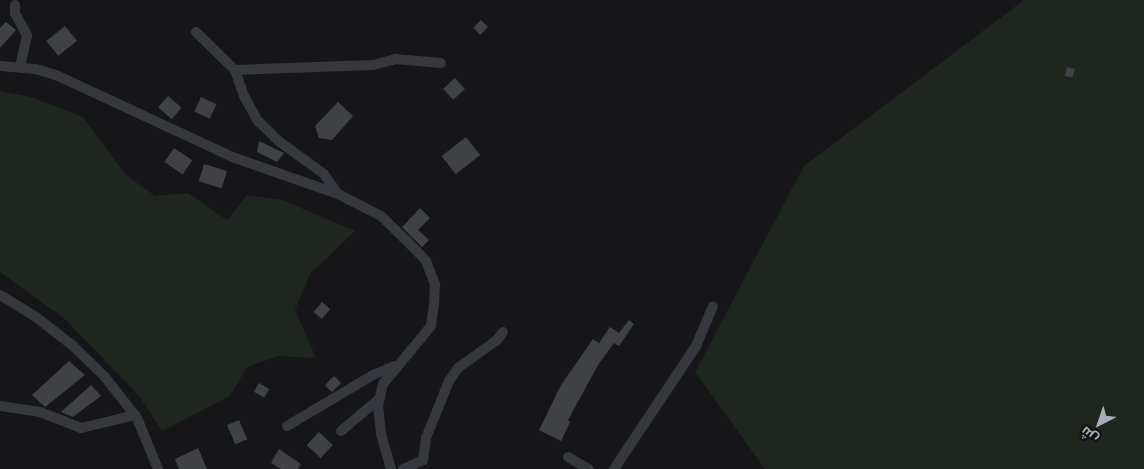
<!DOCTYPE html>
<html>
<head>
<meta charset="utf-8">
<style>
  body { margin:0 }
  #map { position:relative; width:1144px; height:469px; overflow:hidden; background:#161618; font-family:Jost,Cairo,sans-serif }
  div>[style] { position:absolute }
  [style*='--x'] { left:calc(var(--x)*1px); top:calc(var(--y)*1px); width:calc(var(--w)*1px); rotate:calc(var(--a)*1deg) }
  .green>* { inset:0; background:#1e261f }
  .building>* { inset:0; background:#404145; transform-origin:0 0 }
  .minor>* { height:10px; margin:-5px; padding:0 5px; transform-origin:5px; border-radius:5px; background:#37383d }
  span { translate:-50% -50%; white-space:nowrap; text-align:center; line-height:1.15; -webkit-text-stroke:4.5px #111113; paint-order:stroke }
  .north { position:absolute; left:1074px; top:399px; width:50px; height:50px; -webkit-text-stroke:4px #111113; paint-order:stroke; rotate:221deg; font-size:14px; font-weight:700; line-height:20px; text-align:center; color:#a8adb8 }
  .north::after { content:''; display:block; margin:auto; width:18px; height:22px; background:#a8adb8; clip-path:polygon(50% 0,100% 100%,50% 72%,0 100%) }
</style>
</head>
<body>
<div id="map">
  <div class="green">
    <div style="clip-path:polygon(1024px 0,1144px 0,1144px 469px,765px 469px,695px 372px,804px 166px)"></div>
    <div style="clip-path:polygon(0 91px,31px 97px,83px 117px,125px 174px,155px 196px,188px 193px,227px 220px,247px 195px,282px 200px,355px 231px,310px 274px,295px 310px,316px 358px,278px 356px,247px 367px,230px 396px,162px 431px,139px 396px,65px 319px,0 272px)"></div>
  </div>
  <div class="building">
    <div style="left:481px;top:20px;width:10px;height:11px;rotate:45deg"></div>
    <div style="clip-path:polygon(6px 22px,16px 30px,0 48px,0 28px)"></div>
    <div style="left:65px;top:26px;width:19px;height:24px;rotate:51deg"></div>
    <div style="left:1067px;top:67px;width:8px;height:9px;rotate:14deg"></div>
    <div style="left:455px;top:78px;width:15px;height:16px;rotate:48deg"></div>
    <div style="left:168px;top:96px;width:18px;height:15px;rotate:41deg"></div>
    <div style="left:201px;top:97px;width:17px;height:16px;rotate:25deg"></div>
    <div style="clip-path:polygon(338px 102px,353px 116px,332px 140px,319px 138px,315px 126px)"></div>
    <div style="left:466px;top:137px;width:23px;height:31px;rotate:52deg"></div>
    <div style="clip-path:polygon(259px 141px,284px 153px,277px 162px,257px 152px)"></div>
    <div style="left:174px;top:148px;width:22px;height:17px;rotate:34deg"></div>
    <div style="left:204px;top:164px;width:24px;height:18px;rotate:17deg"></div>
    <div style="clip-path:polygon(420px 208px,430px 218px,418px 230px,429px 240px,422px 247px,402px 227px)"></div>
    <div style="left:322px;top:302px;width:11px;height:13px;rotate:41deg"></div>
    <div style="clip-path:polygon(629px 320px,634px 324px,619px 346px,614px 343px,598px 365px,568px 420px,570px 422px,561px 441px,539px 430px,561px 385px,593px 339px,599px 343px,610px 327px,619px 333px)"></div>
    <div style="clip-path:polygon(69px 361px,85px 375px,45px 407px,32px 395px)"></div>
    <div style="left:334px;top:376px;width:10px;height:13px;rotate:45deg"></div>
    <div style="left:259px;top:383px;width:12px;height:10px;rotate:31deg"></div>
    <div style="clip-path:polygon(91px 385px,101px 396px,73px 417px,61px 412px)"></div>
    <div style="left:239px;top:420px;width:21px;height:13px;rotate:67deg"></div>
    <div style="left:319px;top:432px;width:19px;height:18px;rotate:43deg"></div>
    <div style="clip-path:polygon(198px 448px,207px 469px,179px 469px,175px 459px)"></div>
    <div style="clip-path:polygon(279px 449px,301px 464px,298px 469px,281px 469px,271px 463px)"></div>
  </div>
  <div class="minor">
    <div style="--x:15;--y:5;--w:8;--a:90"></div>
    <div style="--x:15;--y:13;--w:26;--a:62"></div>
    <div style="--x:27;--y:36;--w:32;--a:103"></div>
    <div style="--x:196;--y:32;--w:54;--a:44.3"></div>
    <div style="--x:235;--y:70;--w:28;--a:71"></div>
    <div style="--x:244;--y:96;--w:29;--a:61"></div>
    <div style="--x:258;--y:121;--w:30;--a:44"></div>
    <div style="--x:280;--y:142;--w:54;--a:36"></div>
    <div style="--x:324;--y:174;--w:24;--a:55"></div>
    <div style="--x:0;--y:66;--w:36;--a:5"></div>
    <div style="--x:36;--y:69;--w:21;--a:17"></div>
    <div style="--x:56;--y:75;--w:197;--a:24.9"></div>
    <div style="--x:235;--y:158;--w:109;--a:19.3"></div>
    <div style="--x:338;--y:194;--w:48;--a:27.1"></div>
    <div style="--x:381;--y:216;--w:35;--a:44"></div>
    <div style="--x:406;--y:240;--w:29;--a:46"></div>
    <div style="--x:426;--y:261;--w:26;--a:69"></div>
    <div style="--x:435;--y:285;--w:19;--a:93"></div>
    <div style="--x:434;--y:304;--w:22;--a:98"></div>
    <div style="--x:431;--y:326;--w:75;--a:129.6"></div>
    <div style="--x:383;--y:384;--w:22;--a:103"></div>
    <div style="--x:378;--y:405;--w:29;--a:84"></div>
    <div style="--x:381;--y:434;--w:36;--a:74"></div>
    <div style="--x:235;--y:70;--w:138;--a:-2.1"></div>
    <div style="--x:373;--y:65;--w:23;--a:-15"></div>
    <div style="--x:395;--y:59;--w:46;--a:5"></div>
    <div style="--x:0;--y:295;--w:42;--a:31.4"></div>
    <div style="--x:36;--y:317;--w:46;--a:37.9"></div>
    <div style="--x:72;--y:345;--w:46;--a:44.1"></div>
    <div style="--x:105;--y:377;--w:52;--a:52"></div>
    <div style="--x:137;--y:418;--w:55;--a:67.6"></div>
    <div style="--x:0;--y:406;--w:40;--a:8.5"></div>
    <div style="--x:40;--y:412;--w:44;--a:21.3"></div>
    <div style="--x:81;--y:428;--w:56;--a:-13.5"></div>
    <div style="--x:287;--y:426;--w:100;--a:-30.7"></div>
    <div style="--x:373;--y:375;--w:23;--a:-23"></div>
    <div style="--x:341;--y:431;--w:51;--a:-40.2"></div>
    <div style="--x:568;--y:457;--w:24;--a:30"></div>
    <div style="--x:403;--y:469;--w:22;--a:-24"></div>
    <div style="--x:423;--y:460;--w:22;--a:-82"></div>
    <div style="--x:426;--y:438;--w:61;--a:-68"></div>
    <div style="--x:449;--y:381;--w:16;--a:-55"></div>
    <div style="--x:458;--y:368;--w:48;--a:-35.7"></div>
    <div style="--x:497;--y:340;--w:10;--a:-53"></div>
    <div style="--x:614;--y:469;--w:148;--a:-56.3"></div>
    <div style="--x:696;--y:346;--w:43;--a:-67"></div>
  </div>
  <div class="north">ش</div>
</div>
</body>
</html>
